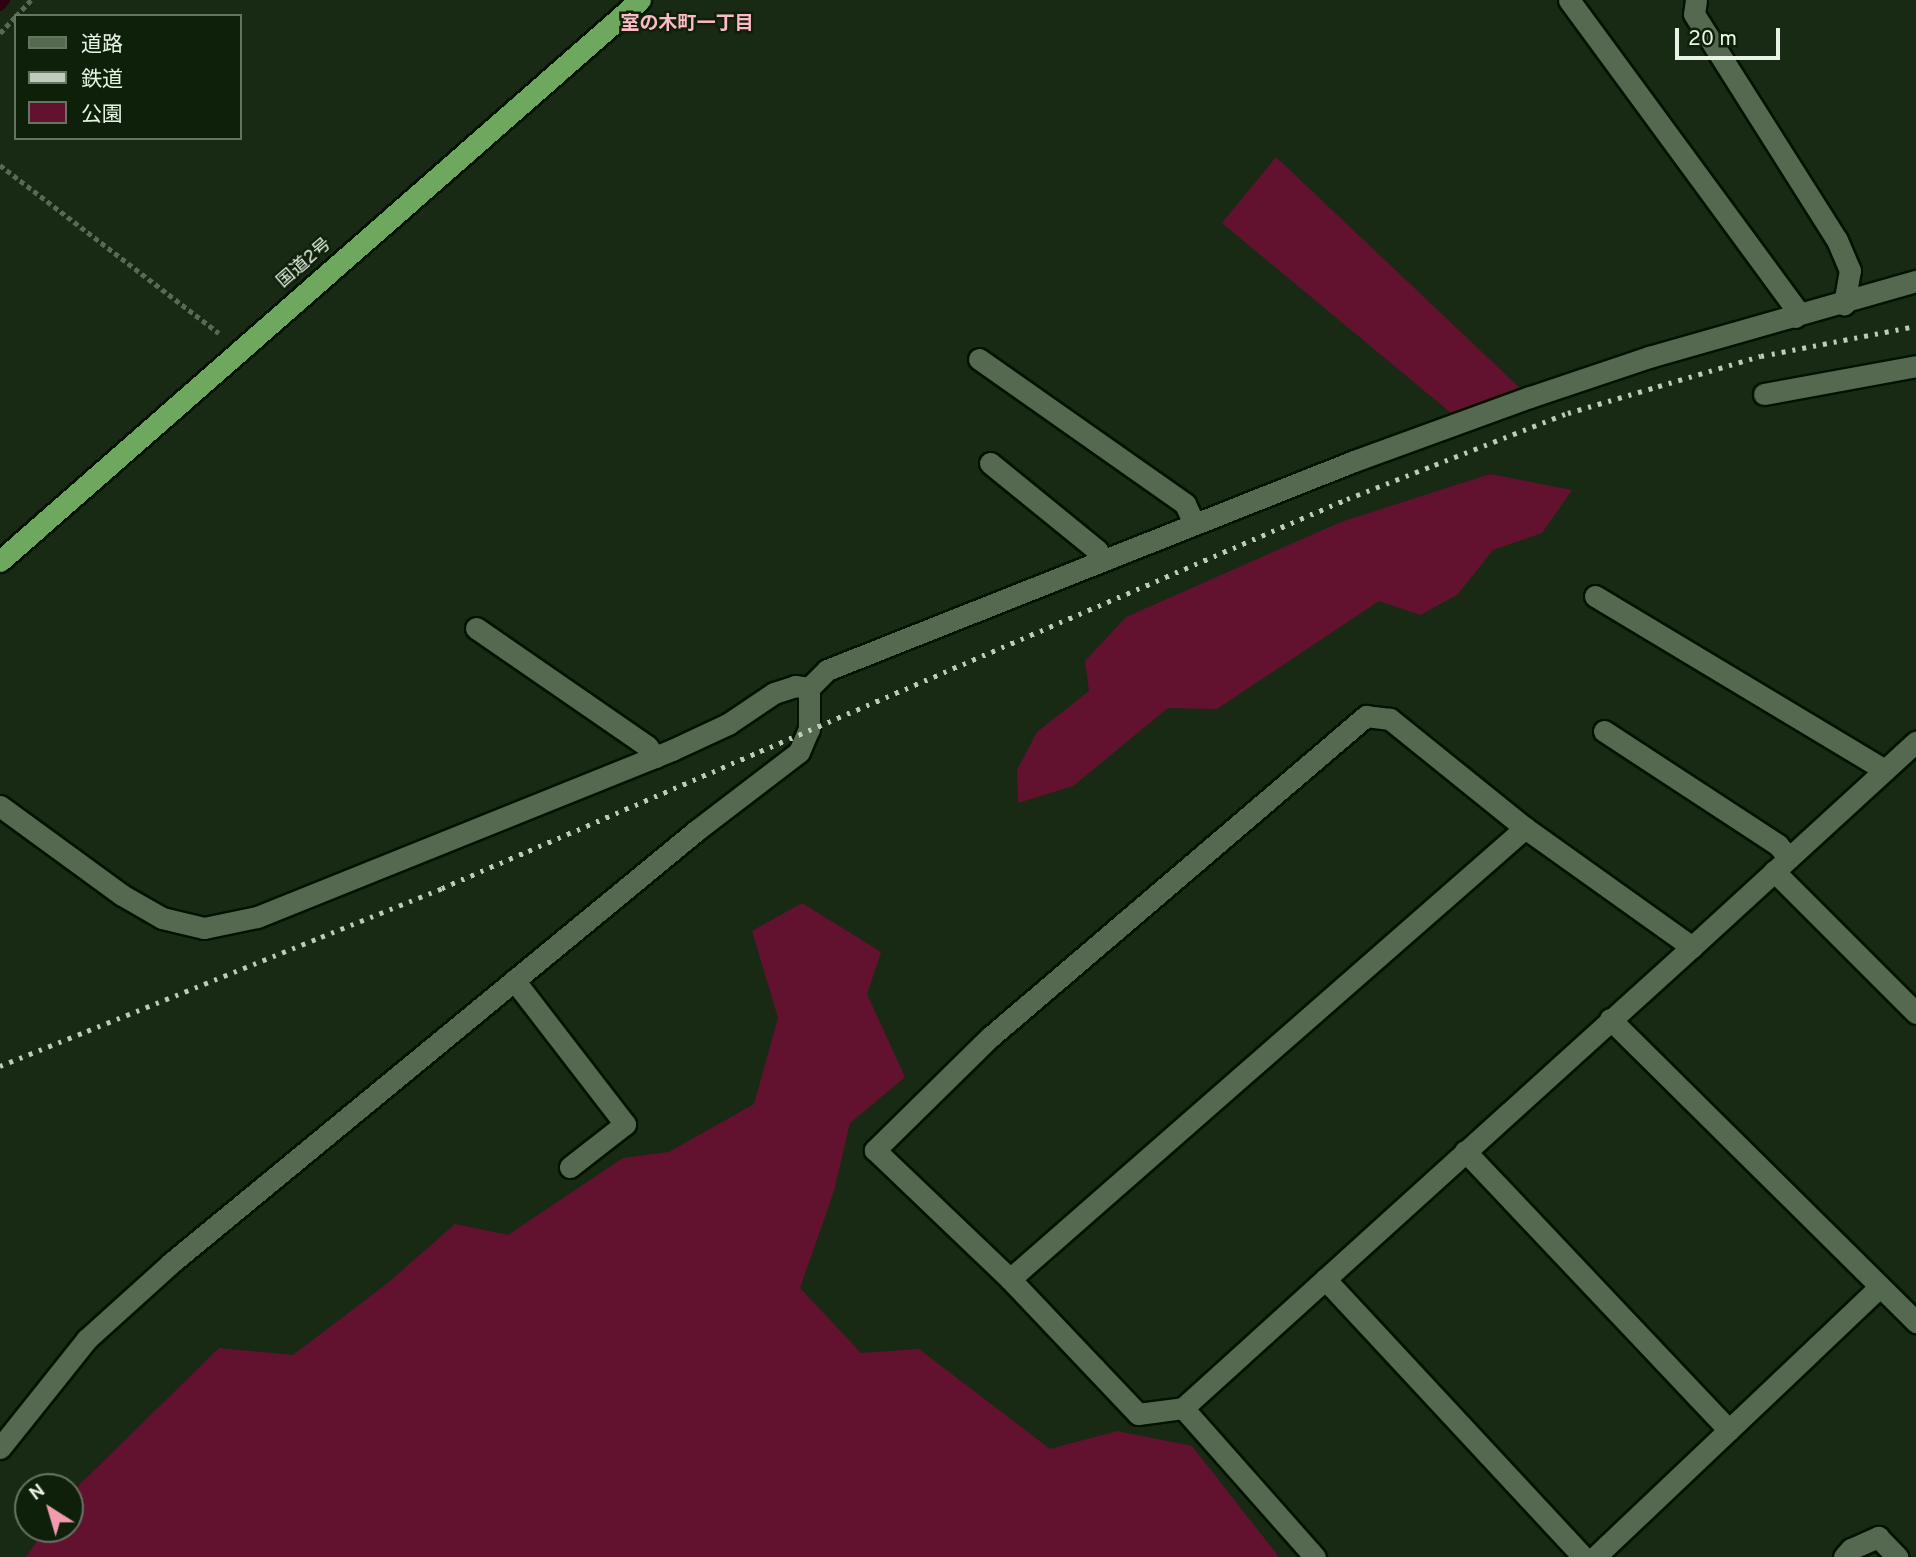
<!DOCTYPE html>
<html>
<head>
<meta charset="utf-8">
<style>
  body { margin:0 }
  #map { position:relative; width:1916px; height:1557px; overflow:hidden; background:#182a14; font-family:Overpass,"Noto Sans JP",sans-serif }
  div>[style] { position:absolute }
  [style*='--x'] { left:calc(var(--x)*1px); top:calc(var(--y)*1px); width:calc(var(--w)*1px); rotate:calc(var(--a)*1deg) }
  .green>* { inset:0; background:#62122e }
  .stream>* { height:10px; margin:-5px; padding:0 5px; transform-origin:5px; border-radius:5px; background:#2f0212 }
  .path>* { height:4.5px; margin-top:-2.25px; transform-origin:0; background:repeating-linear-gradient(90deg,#596956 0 5px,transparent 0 8.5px) }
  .roads { filter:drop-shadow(2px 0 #031201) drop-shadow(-2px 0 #031201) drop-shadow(0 2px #031201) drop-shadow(0 -2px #031201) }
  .lane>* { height:21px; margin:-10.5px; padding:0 10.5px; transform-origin:10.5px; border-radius:10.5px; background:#556950 }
  .street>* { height:21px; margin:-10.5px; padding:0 10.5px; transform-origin:10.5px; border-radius:10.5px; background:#556950 }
  .highway>* { height:21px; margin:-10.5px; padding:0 10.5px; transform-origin:10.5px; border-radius:10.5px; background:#6da85e }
  .rail>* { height:5px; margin-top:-2.5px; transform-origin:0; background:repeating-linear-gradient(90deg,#bfcbbc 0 3.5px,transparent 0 10.5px) }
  span { translate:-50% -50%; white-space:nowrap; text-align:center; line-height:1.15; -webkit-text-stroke:5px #0f200a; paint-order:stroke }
  .street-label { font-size:18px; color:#e8f3e5 }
  .neighbourhood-label { font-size:19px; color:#fcb9c7; font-weight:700 }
  .legend { position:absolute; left:14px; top:14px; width:228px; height:126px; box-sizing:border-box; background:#0f200a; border:2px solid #667462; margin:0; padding:9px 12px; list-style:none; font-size:21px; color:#e8f3e5 }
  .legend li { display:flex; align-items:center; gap:14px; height:35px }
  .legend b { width:35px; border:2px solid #667462 }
  .north { position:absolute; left:14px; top:1473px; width:70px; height:70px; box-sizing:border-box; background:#0f200a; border:2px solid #667462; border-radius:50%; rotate:323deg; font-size:19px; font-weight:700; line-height:28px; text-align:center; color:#e8f3e5 }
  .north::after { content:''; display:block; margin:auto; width:24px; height:32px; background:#f29aae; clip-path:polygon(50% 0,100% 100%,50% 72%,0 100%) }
  .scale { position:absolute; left:1675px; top:28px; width:105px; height:32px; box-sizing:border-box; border:4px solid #e8f3e5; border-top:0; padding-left:9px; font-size:21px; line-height:24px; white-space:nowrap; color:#e8f3e5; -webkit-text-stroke:5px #0f200a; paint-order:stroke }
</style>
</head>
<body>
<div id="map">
  <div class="green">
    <div style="clip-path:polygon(1276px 157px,1521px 389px,1451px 413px,1222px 223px)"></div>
    <div style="clip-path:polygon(1490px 474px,1572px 490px,1542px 533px,1493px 550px,1457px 595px,1420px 615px,1379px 601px,1217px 709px,1168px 708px,1073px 786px,1018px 803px,1017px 770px,1037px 732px,1089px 691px,1085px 661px,1126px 617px,1341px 522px)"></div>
    <div style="clip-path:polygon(802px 903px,881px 952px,867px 994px,905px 1077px,850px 1123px,834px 1191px,800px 1288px,861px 1353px,919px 1349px,1050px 1449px,1117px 1431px,1192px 1446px,1279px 1557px,26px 1557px,45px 1529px,70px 1529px,70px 1494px,219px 1348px,293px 1355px,389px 1282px,455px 1224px,508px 1235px,623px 1158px,669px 1152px,754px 1104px,778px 1018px,752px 931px)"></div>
  </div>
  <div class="stream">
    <div style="--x:0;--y:6;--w:8;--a:-50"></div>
  </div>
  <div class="path">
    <div style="--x:16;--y:16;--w:22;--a:-47"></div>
    <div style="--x:0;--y:33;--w:23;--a:-47"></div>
    <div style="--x:0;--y:165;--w:276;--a:37.5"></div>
  </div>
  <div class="roads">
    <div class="lane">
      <div style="--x:1569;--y:0;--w:383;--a:53.7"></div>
      <div style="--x:1796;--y:309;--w:8;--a:97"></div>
      <div style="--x:1696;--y:0;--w:14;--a:98"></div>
      <div style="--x:1694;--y:14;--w:267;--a:57.7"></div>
      <div style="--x:1837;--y:240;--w:33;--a:67"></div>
      <div style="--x:1850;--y:270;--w:35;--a:100"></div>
    </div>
    <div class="street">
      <div style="--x:979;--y:359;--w:252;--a:35.1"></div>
      <div style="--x:1185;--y:504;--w:21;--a:65"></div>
      <div style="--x:1764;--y:394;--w:155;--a:-10.4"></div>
      <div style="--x:990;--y:463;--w:138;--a:39.1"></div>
      <div style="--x:1097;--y:550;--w:11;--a:75"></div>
      <div style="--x:1595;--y:596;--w:338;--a:31"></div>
      <div style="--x:476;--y:628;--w:208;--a:34.6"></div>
      <div style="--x:647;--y:746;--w:14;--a:54"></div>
      <div style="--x:1604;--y:731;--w:208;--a:33.2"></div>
      <div style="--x:1778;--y:845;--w:17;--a:50"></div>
      <div style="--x:0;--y:806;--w:151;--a:36.1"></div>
      <div style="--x:122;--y:895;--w:46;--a:29.9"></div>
      <div style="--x:162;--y:918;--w:43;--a:13.4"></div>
      <div style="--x:204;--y:928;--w:54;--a:-11.7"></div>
      <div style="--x:257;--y:917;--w:447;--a:-21.9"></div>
      <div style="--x:672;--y:750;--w:62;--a:-24.9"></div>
      <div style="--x:728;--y:724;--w:55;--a:-34"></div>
      <div style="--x:774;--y:693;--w:22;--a:-18"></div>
      <div style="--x:795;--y:686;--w:14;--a:8"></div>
      <div style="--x:1774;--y:871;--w:201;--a:45"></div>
      <div style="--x:1692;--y:947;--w:205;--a:-144.5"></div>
      <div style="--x:1525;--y:828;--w:174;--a:-141.1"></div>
      <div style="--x:1390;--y:719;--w:24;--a:-173"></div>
      <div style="--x:1366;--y:716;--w:493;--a:139.5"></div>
      <div style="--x:991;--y:1036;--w:163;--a:135.5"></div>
      <div style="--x:875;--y:1150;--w:187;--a:43.7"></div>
      <div style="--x:1010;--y:1279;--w:186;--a:46.5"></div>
      <div style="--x:1138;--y:1414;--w:45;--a:-7.6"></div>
      <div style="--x:1183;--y:1408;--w:687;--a:-42.17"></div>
      <div style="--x:1692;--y:947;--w:304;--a:-42.5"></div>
      <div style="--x:514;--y:980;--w:182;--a:52.4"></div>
      <div style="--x:625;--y:1124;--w:70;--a:142"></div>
      <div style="--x:1610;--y:1019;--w:431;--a:44.7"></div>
      <div style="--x:1465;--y:1151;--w:384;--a:46.6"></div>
      <div style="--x:1010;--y:1279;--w:685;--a:-41.21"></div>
      <div style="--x:1325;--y:1279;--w:379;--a:47.1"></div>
      <div style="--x:1183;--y:1408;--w:199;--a:48.5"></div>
      <div style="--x:0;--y:1448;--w:139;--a:-51.4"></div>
      <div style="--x:87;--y:1339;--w:113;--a:-42.1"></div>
      <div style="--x:171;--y:1263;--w:681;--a:-39.46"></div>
      <div style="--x:697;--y:830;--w:128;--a:-37.4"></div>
      <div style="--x:799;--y:752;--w:25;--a:-67"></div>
      <div style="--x:809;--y:729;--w:41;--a:-90"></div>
      <div style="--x:809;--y:688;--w:25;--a:-45"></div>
      <div style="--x:827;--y:670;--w:567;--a:-21.63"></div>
      <div style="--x:1354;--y:461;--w:187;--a:-20"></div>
      <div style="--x:1530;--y:397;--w:126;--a:-18.6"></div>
      <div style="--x:1649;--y:357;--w:278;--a:-15.9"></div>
      <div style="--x:1595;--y:1557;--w:393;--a:-43.5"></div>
      <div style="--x:1844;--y:1557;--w:11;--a:-49"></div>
      <div style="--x:1851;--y:1549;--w:30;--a:-24"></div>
      <div style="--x:1878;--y:1537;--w:28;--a:46"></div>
    </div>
    <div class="highway">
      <div style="--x:0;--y:561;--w:851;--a:-41.24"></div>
    </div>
  </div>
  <div class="rail">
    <div style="--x:0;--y:1066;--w:476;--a:-21.9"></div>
    <div style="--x:442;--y:888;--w:985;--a:-23.26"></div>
    <div style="--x:1347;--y:499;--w:237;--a:-21.3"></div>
    <div style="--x:1568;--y:413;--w:201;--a:-16.5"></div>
    <div style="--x:1761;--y:356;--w:158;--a:-11"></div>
  </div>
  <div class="street-label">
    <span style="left:305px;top:264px;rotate:-41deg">国道2号</span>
  </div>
  <div class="neighbourhood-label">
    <span style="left:687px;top:25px">室の木町一丁目</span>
  </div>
  <ul class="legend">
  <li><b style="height:9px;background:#556950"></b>道路</li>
  <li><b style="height:9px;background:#bfcbbc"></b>鉄道</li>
  <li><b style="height:19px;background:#62122e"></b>公園</li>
  </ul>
  <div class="north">N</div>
  <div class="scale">20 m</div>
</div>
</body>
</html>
